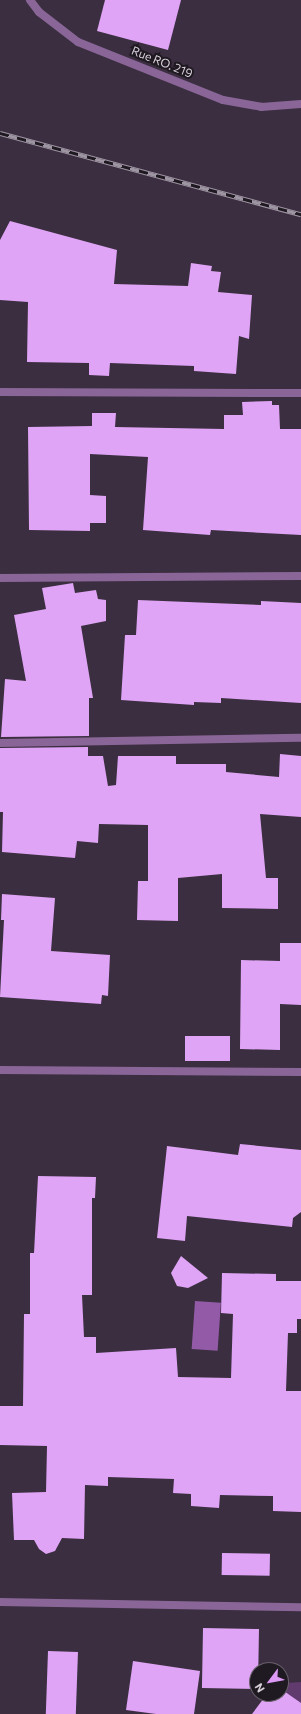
<!DOCTYPE html>
<html>
<head>
<meta charset="utf-8">
<style>
  body { margin:0 }
  #map { position:relative; width:301px; height:1714px; overflow:hidden; background:#3b2e40; font-family:Commissioner,sans-serif }
  div>[style] { position:absolute }
  [style*='--x'] { left:calc(var(--x)*1px); top:calc(var(--y)*1px); width:calc(var(--w)*1px); rotate:calc(var(--a)*1deg) }
  .green>* { inset:0; background:#613b6e }
  .water>* { inset:0; background:#935ba7; transform-origin:0 0 }
  .building>* { inset:0; background:#dfa4f5; transform-origin:0 0 }
  .street>* { height:8px; margin:-4px; padding:0 4px; transform-origin:4px; border-radius:4px; background:#896697 }
  .rail>* { height:4.5px; margin-top:-2.25px; transform-origin:0; background:repeating-linear-gradient(90deg,#1f1921 0 9px,#9f96a3 0 18px); box-sizing:border-box; border-block:1px solid #9f96a3 }
  span { translate:-50% -50%; white-space:nowrap; text-align:center; line-height:1.15; -webkit-text-stroke:4px #1f1921; paint-order:stroke }
  .street-label { font-size:12px; color:#d7cfda }
  .north { position:absolute; left:249px; top:1662px; width:40px; height:40px; box-sizing:border-box; background:#1f1921; border:1px solid #69626b; border-radius:50%; rotate:238deg; font-size:11px; font-weight:700; line-height:16px; text-align:center; color:#d7cfda }
  .north::after { content:''; display:block; margin:auto; width:14px; height:18px; background:#dc99f5; clip-path:polygon(50% 0,100% 100%,50% 72%,0 100%) }
</style>
</head>
<body>
<div id="map">
  <div class="green">
    <div style="clip-path:polygon(301px 1682px,301px 1714px,274px 1714px,285px 1683px)"></div>
  </div>
  <div class="water">
    <div style="left:195px;top:1301px;width:26px;height:48px;rotate:4deg"></div>
  </div>
  <div class="building">
    <div style="clip-path:polygon(105px 0,181px 0,168px 50px,97px 31px)"></div>
    <div style="clip-path:polygon(10px 221px,117px 250px,114px 284px,188px 286px,191px 263px,212px 266px,211px 271px,221px 272px,218px 292px,252px 295px,249px 339px,239px 336px,236px 374px,194px 371px,194px 366px,110px 363px,109px 376px,89px 375px,89px 363px,27px 362px,28px 302px,0 300px,0 240px)"></div>
    <div style="clip-path:polygon(272px 401px,272px 405px,279px 405px,280px 429px,301px 429px,301px 535px,211px 530px,210px 535px,143px 530px,148px 457px,90px 454px,90px 495px,106px 496px,106px 523px,90px 523px,90px 531px,29px 530px,28px 427px,92px 426px,92px 413px,116px 413px,115px 427px,224px 429px,224px 415px,243px 415px,242px 402px)"></div>
    <div style="clip-path:polygon(73px 583px,75px 593px,96px 590px,98px 599px,106px 600px,106px 621px,81px 626px,93px 698px,89px 698px,89px 736px,1px 737px,5px 679px,26px 681px,14px 615px,46px 609px,42px 588px)"></div>
    <div style="clip-path:polygon(138px 600px,261px 605px,261px 601px,301px 603px,301px 703px,221px 698px,221px 703px,194px 702px,194px 705px,121px 700px,125px 635px,136px 635px)"></div>
    <div style="clip-path:polygon(88px 747px,88px 756px,103px 756px,108px 786px,116px 785px,118px 756px,176px 756px,176px 764px,226px 764px,226px 772px,279px 777px,280px 754px,301px 756px,301px 817px,260px 814px,266px 878px,278px 878px,278px 909px,222px 908px,222px 874px,178px 878px,178px 921px,137px 920px,138px 881px,148px 881px,148px 825px,99px 824px,98px 843px,77px 841px,75px 858px,2px 852px,3px 812px,0 812px,0 748px)"></div>
    <div style="clip-path:polygon(2px 894px,55px 898px,51px 951px,110px 955px,108px 996px,102px 995px,101px 1004px,0 997px,4px 920px,1px 920px)"></div>
    <div style="clip-path:polygon(280px 943px,301px 943px,301px 1005px,280px 1004px,280px 1050px,240px 1049px,241px 960px,280px 961px)"></div>
    <div style="left:185px;top:1036px;width:45px;height:25px"></div>
    <div style="clip-path:polygon(240px 1144px,301px 1150px,301px 1212px,293px 1218px,292px 1227px,187px 1216px,185px 1241px,157px 1238px,167px 1146px,238px 1155px)"></div>
    <div style="clip-path:polygon(38px 1176px,96px 1177px,95px 1198px,92px 1198px,92px 1295px,82px 1295px,84px 1337px,96px 1337px,96px 1353px,176px 1348px,178px 1377px,231px 1378px,233px 1314px,221px 1313px,222px 1273px,276px 1274px,276px 1281px,301px 1281px,301px 1319px,297px 1319px,297px 1333px,288px 1333px,286px 1391px,301px 1391px,301px 1512px,273px 1511px,273px 1496px,220px 1495px,219px 1508px,191px 1506px,191px 1494px,173px 1493px,174px 1479px,108px 1477px,108px 1486px,85px 1485px,84px 1539px,62px 1538px,55px 1551px,46px 1554px,39px 1549px,34px 1540px,14px 1540px,12px 1493px,46px 1492px,47px 1446px,0 1445px,0 1406px,23px 1406px,24px 1314px,30px 1314px,30px 1253px,34px 1253px)"></div>
    <div style="clip-path:polygon(181px 1256px,208px 1278px,188px 1288px,177px 1286px,171px 1273px)"></div>
    <div style="left:222px;top:1553px;width:48px;height:22px;rotate:1deg"></div>
    <div style="left:203px;top:1628px;width:56px;height:60px;rotate:1deg"></div>
    <div style="left:48px;top:1651px;width:30px;height:63px;rotate:2deg"></div>
    <div style="clip-path:polygon(133px 1661px,200px 1671px,194px 1714px,156px 1714px,126px 1710px)"></div>
    <div style="clip-path:polygon(281px 1689px,301px 1703px,301px 1714px,252px 1714px,267px 1694px,281px 1694px)"></div>
  </div>
  <div class="street">
    <div style="--x:30;--y:0;--w:15;--a:53"></div>
    <div style="--x:39;--y:12;--w:49;--a:37.6"></div>
    <div style="--x:78;--y:42;--w:156;--a:21.8"></div>
    <div style="--x:223;--y:100;--w:39;--a:10"></div>
    <div style="--x:261;--y:107;--w:40;--a:-4.3"></div>
    <div style="--x:0;--y:392;--w:301;--a:0.2"></div>
    <div style="--x:0;--y:578;--w:301;--a:-0.4"></div>
    <div style="--x:0;--y:743;--w:301;--a:-1"></div>
    <div style="--x:0;--y:1070;--w:301;--a:0.4"></div>
    <div style="--x:0;--y:1602;--w:301;--a:1"></div>
  </div>
  <div class="rail">
    <div style="--x:0;--y:133;--w:312;--a:15.1"></div>
  </div>
  <div class="street-label">
    <span style="left:162px;top:62px;rotate:22deg">Rue RO. 219</span>
  </div>
  <div class="north">N</div>
</div>
</body>
</html>
